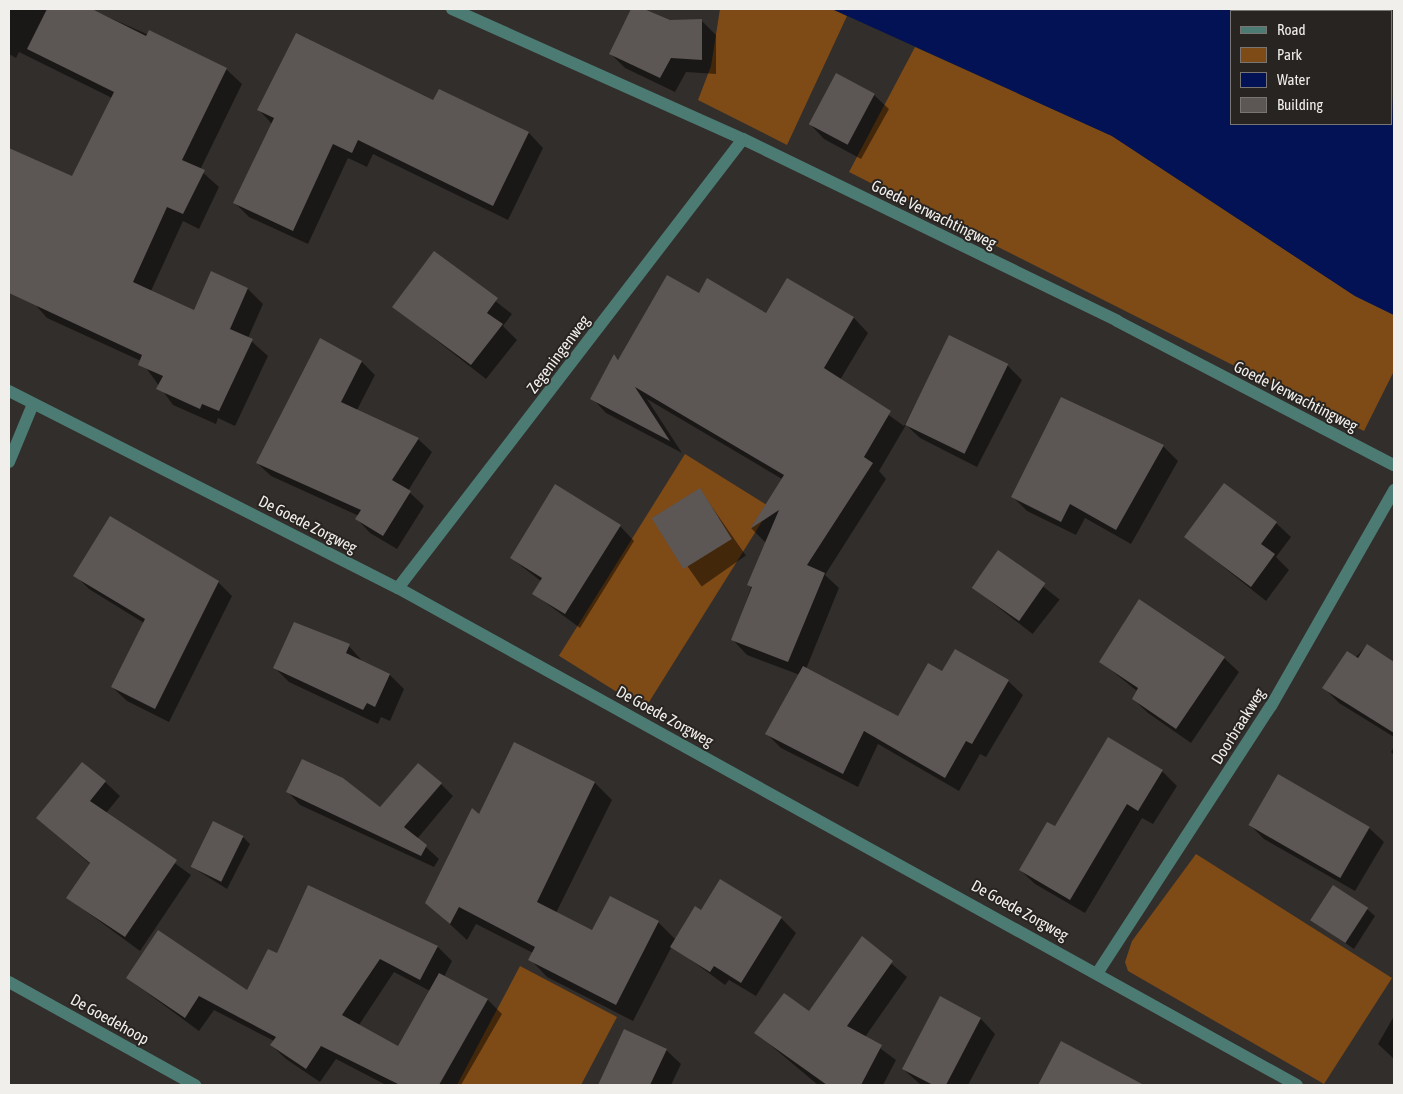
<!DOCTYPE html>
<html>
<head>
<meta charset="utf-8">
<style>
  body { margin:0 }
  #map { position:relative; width:1403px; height:1094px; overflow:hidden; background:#322e2b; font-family:"Asap Condensed",sans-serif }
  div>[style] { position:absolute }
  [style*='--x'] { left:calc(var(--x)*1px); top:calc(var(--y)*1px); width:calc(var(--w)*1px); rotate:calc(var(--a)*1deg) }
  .green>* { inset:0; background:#7e4a16; transform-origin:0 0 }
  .water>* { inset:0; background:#021254 }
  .shadow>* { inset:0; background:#0007; transform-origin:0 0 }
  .building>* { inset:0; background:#5c5655; transform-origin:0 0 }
  .minor>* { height:12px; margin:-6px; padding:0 6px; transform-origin:6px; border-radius:6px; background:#4c7b73 }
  span { translate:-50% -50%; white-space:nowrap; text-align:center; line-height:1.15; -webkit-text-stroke:4px #282421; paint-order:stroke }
  .street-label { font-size:16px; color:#f1efec }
  .frame { position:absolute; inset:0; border:10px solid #f1efec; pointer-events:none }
  .legend { position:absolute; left:1230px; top:10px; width:162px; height:115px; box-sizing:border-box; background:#282421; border:1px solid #787572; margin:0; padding:6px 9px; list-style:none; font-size:15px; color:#f1efec }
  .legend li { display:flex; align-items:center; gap:10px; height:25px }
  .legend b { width:25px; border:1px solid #787572 }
</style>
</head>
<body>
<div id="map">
  <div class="green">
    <div style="clip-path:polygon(720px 9px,832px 9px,847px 16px,787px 145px,698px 100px,711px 66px)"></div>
    <div style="clip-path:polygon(915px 47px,1112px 136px,1355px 296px,1394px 315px,1394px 371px,1364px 431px,849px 172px)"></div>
    <div style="left:685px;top:454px;width:101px;height:238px;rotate:32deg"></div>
    <div style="clip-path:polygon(1196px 854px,1392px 978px,1324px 1084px,1128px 971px,1125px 962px,1132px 941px)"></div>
    <div style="clip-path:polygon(520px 966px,617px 1017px,581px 1085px,457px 1085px)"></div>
  </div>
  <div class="water">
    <div style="clip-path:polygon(832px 9px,1323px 9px,1326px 11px,1232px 11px,1232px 124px,1392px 124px,1394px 62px,1394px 315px,1355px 296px,1112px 136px)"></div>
  </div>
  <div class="shadow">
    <div style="clip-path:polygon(9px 9px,90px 9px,226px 69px,242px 84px,200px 170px,219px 187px,199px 229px,183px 221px,151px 291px,194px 311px,212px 273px,248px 289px,263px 304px,248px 338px,268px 356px,235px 426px,218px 418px,216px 424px,173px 405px,141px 361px,47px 318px,32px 301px,9px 291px,9px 149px,73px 178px,112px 98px,19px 52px,16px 58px,9px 54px)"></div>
    <div style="clip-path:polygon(632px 9px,669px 21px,701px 20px,716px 35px,716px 74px,686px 72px,675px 92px,625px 68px,610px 53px)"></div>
    <div style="clip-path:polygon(440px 90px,529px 133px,543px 148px,508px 220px,373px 154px,367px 167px,348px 158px,308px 244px,249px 217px,235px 203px,272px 124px,259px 110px,434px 102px)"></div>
    <div style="clip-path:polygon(874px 95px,889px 109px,861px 159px,824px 139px,810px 124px)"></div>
    <div style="clip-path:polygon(434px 253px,512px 314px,503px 326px,517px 340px,486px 379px,394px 307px)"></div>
    <div style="clip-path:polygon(787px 280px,854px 318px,868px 333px,840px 380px,904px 426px,950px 337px,1007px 365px,1022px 380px,977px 467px,920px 438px,906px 425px,879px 471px,886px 479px,825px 575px,839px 588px,806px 669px,898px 718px,943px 673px,955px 651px,1008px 681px,1023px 695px,986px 757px,980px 754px,959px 791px,878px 744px,858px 787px,781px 748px,767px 734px,800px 675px,747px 655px,733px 640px,766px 543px,751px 528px,782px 479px,647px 399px,682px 453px,606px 413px,592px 398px,615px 356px,620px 361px,699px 294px,767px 314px)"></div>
    <div style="clip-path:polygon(362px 362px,375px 375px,357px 410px,418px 439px,432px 452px,408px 491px,424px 506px,397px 549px,370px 533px,357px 519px,359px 516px,271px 476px,257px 463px)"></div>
    <div style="clip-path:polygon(1163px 446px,1178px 461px,1131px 544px,1085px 518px,1076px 535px,1027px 511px,1013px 497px)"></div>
    <div style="left:700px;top:490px;width:80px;height:54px;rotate:55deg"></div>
    <div style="clip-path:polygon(1276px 523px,1291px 537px,1276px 557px,1289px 570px,1266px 601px,1186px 537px)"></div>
    <div style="clip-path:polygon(620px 526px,634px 541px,580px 628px,534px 594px,542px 582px,511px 558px)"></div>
    <div style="left:999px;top:552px;width:77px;height:44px;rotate:38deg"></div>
    <div style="clip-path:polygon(75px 575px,218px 582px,232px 596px,169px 722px,127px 701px,112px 687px,144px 623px,89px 589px)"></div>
    <div style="clip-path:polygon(295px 623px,349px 646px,363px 662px,390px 675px,404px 689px,390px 721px,381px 717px,378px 724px,289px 682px,274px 667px)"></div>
    <div style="clip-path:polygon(1367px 646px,1394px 663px,1394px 737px,1339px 703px,1324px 688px)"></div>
    <div style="clip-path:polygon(1224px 658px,1239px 672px,1191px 743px,1148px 713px,1133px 699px,1137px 691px,1101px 662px)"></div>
    <div style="clip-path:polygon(515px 744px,595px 783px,612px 800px,556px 913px,592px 932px,658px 922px,676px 940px,702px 912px,781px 918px,796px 933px,756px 996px,729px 980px,725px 985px,672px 946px,633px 1021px,547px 977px,530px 959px,533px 953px,476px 924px,467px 940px,427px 903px,480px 816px)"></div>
    <div style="clip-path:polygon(1394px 747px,1394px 755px,1391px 752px)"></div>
    <div style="clip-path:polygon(1162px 771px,1177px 786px,1153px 824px,1142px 818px,1085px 913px,1035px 884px,1020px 870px,1055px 828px)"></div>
    <div style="clip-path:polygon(105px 782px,120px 796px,106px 813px,191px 875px,140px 951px,68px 898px,90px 864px,37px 818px)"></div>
    <div style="clip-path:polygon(441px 784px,453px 796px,417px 839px,439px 859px,434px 867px,300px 805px,288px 792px,380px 809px)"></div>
    <div style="clip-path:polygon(1249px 824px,1369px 828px,1384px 842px,1355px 891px,1264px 839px)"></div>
    <div style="clip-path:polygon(243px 837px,250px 844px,227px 889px,192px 867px)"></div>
    <div style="clip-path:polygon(evenodd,309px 887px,438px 947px,452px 961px,444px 977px,488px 1000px,502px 1014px,461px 1085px,386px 1085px,336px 1059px,320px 1082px,286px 1059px,271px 1045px,274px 1041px,214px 1010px,199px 1031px,127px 978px,247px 992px,277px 955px,309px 887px,394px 972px,430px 991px,398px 1047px,359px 1025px,394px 972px)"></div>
    <div style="clip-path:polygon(1367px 909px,1375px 916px,1354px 949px,1313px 921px)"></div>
    <div style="clip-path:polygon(862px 938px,907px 977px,865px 1037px,896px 1060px,883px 1085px,818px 1085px,756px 1033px,809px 1013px)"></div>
    <div style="clip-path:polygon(940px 998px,981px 1019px,995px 1034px,968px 1085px,921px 1085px,903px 1069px)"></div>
    <div style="clip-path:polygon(1394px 1016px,1394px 1059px,1378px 1044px)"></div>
    <div style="clip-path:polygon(624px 1030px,666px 1050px,681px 1064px,671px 1085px,599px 1085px)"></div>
    <div style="clip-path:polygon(1062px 1043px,1141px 1085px,1039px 1085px)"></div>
  </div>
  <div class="building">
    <div style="clip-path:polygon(47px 9px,92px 9px,146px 36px,149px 30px,227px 68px,182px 160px,205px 170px,183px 214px,167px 207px,133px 282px,194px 310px,211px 271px,248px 288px,230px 329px,253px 339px,219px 411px,202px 404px,200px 409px,156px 389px,163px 376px,138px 365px,142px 355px,9px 293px,9px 148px,72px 176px,114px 92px,27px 49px)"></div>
    <div style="clip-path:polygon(631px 9px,644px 9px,670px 20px,702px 19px,702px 60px,671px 58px,660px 78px,609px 54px)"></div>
    <div style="clip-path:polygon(296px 33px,433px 100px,439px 89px,529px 132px,493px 206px,358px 140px,352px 153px,333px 144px,293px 231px,233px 203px,274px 118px,257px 110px)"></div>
    <div style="left:836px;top:73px;width:44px;height:58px;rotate:28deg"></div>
    <div style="clip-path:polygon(434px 251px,498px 298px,487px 313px,503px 324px,471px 365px,392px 307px)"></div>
    <div style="clip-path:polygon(667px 275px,699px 293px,707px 278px,766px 313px,787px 278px,854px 317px,824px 368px,891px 411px,864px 457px,873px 463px,807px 565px,825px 573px,788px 662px,731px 640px,752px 587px,747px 585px,779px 510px,750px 529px,784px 475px,635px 387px,670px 441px,590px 399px,614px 354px,618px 360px)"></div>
    <div style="left:949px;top:335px;width:66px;height:100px;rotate:26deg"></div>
    <div style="clip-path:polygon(320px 338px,362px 361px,341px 402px,419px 438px,392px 480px,411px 491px,383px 536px,355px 519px,361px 510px,256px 463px)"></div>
    <div style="clip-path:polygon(1061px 397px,1164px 445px,1116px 530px,1070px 504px,1061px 522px,1011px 497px)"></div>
    <div style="clip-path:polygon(1224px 483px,1277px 522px,1261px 544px,1275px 554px,1251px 587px,1184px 537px)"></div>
    <div style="clip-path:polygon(555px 484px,621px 525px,565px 614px,532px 594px,542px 578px,510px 558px)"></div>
    <div style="left:700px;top:488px;width:60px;height:57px;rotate:58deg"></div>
    <div style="clip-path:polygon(110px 516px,219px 581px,155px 709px,111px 687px,145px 619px,73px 576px)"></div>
    <div style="left:998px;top:550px;width:58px;height:46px;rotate:35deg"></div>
    <div style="clip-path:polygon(1139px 599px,1225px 657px,1176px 729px,1132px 699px,1138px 688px,1099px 662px)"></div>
    <div style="clip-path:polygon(294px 622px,350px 644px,346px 653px,390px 674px,375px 707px,367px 703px,363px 710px,273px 668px)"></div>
    <div style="clip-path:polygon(1367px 644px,1394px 662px,1394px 733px,1322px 688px,1347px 651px,1358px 658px)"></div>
    <div style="clip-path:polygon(955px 649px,1009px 680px,972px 744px,966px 741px,945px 778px,864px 731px,843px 774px,765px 734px,803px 666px,898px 716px,928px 663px,942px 671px)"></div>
    <div style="clip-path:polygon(1108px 737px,1163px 770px,1138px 811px,1127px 804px,1070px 900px,1019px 870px,1047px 822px,1055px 826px)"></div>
    <div style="clip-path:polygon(514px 742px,595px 782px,537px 902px,592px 930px,610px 896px,659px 921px,616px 1005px,528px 960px,535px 947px,459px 907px,450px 924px,425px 903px,472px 808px,479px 814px)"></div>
    <div style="clip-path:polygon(302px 759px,343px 778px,380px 807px,418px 763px,442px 783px,404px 827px,427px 845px,421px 856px,286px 792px)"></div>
    <div style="clip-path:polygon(82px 762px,106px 781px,90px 801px,177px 860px,125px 937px,66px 898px,90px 863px,36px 818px)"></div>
    <div style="left:1278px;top:774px;width:106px;height:59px;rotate:30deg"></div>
    <div style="left:213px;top:821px;width:34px;height:51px;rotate:26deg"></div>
    <div style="clip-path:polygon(720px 879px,782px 917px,741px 983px,714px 966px,710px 972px,670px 947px,695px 906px,701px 910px)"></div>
    <div style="clip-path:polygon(308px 885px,438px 946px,420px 980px,380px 959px,342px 1015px,398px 1046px,439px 973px,488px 999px,439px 1085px,400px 1085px,321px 1046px,306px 1069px,270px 1045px,276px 1037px,199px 996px,185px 1018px,126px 978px,158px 930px,247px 990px,268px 949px,277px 953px)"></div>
    <div style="left:1333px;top:885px;width:42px;height:42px;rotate:33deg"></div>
    <div style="clip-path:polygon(862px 936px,893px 961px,847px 1026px,882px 1045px,861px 1085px,827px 1085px,754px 1033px,784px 993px,809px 1011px)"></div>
    <div style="clip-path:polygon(940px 996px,981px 1018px,946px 1085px,933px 1085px,902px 1069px)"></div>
    <div style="clip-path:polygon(624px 1029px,667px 1049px,650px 1085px,598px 1085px)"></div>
    <div style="clip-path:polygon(1061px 1041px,1144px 1085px,1038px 1085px)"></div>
  </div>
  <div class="minor">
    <div style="--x:452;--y:9;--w:319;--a:24.1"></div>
    <div style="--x:743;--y:139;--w:416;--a:25.9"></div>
    <div style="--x:1117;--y:321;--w:312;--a:27.5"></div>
    <div style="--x:9;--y:391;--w:436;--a:26.9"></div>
    <div style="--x:398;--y:588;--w:1027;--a:28.94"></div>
    <div style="--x:9;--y:462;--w:63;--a:-67.5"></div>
    <div style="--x:398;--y:588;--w:566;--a:-52.46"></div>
    <div style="--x:1098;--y:972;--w:317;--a:-57"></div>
    <div style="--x:1271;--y:706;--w:249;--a:-60.3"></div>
    <div style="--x:9;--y:982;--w:213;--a:29"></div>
  </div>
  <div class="street-label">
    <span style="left:934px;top:214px;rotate:26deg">Goede Verwachtingweg</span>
    <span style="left:558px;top:354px;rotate:-53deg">Zegeningenweg</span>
    <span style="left:1296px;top:396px;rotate:27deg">Goede Verwachtingweg</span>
    <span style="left:308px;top:524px;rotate:27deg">De Goede Zorgweg</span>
    <span style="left:665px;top:716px;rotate:29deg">De Goede Zorgweg</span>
    <span style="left:1238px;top:726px;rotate:-58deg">Doorbraakweg</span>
    <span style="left:1020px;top:910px;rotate:29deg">De Goede Zorgweg</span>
    <span style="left:110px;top:1019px;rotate:29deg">De Goedehoop</span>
  </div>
  <div class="frame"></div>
  <ul class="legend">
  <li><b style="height:6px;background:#4c7b73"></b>Road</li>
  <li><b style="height:14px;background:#7e4a16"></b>Park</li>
  <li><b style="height:14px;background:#021254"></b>Water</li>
  <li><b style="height:14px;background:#5c5655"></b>Building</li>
  </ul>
</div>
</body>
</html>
